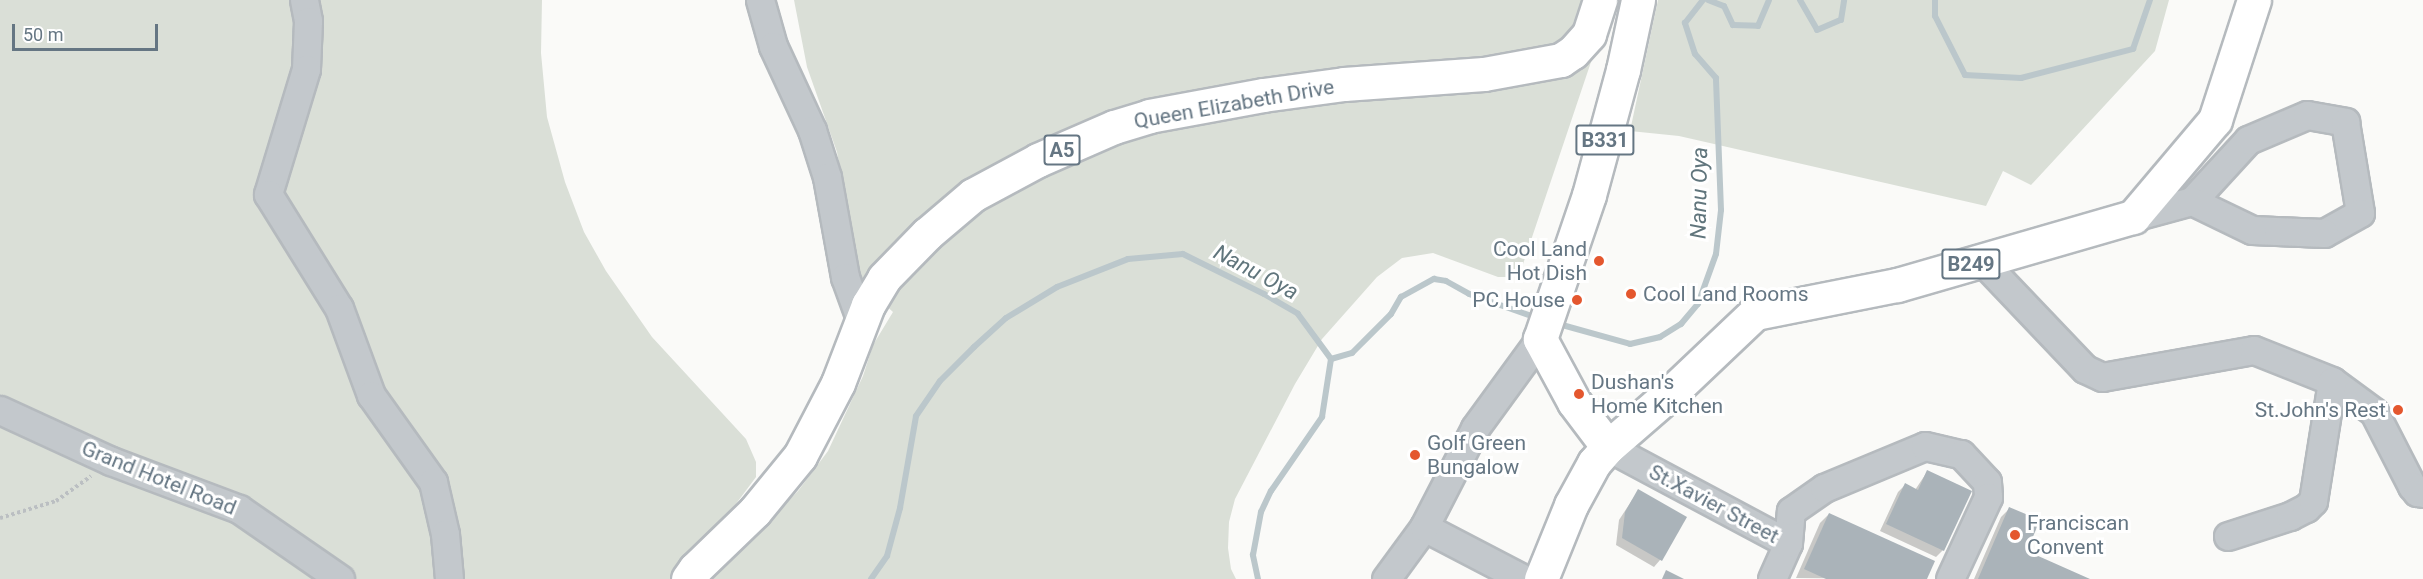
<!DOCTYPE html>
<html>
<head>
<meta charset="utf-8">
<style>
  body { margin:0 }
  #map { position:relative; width:2423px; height:579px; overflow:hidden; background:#fafaf8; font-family:Roboto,sans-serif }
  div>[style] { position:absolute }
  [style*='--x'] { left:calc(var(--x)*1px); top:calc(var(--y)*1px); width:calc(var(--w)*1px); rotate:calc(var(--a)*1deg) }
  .green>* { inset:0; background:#dadfd7 }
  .shadow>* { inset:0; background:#0003 }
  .stream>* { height:6px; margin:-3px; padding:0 3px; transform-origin:3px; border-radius:3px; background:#bbc7cb }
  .building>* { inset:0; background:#aab3b9 }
  .path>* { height:4px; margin-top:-2px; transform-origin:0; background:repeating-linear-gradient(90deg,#bbbfc2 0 3px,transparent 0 6px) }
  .roads { filter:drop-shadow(2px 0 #b5babe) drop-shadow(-2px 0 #b5babe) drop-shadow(0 2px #b5babe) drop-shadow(0 -2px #b5babe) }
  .minor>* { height:27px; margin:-13.5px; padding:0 13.5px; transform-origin:13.5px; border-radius:13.5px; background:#c3c8cc }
  .major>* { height:33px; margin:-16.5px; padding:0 16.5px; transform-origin:16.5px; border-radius:16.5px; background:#fff }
  .highway>* { height:33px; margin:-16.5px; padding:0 16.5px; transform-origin:16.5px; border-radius:16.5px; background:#fff }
  .dots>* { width:16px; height:16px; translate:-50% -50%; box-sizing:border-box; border:3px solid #fff; border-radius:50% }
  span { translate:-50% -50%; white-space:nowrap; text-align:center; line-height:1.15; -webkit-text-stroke:6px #fff; paint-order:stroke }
  .shield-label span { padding:2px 4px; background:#fff; border:2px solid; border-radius:4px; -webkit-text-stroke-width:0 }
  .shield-label { font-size:20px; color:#657683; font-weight:700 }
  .street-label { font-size:21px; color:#657683 }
  .poi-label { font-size:21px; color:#657683 }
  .right { translate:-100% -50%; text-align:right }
  .left { translate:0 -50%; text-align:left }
  .water-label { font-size:22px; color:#60757c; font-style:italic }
  .scale { position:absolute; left:12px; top:24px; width:146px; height:27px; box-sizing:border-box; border:3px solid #657683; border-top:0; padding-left:8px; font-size:18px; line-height:21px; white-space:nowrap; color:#657683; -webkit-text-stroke:4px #fff; paint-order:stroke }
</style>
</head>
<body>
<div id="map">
  <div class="green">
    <div style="clip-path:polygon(0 0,542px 0,541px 53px,547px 117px,565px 182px,584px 232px,606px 271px,652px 337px,746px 439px,756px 462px,756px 477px,680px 579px,0 579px)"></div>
    <div style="clip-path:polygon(794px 0,1588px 0,1581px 25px,1593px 56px,1523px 264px,1516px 273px,1507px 277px,1498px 277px,1433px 253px,1402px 258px,1377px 277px,1322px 339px,1295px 384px,1235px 499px,1229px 522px,1228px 548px,1231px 569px,1236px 579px,708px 579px,798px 491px,828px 451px,863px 376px,873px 345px,893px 312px,861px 283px,837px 152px,807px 67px)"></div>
    <div style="clip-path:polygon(1658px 0,2169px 0,2155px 51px,2031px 185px,2003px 171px,1986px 206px,1679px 136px,1630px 131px)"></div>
  </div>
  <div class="shadow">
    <div style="clip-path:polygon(1927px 472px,1970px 492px,1943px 550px,1936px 557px,1880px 531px,1898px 492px,1905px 485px,1915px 490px)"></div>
    <div style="clip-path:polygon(1638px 491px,1685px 517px,1660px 560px,1654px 567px,1616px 545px,1619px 520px)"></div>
    <div style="clip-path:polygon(2010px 508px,2025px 552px,2087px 579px,1974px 579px,2001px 517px)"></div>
    <div style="clip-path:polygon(1829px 514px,1925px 579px,1796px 578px,1820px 523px)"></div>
  </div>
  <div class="stream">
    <div style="--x:1708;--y:0;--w:17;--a:21"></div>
    <div style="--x:1724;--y:6;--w:21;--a:65"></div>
    <div style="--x:1733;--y:25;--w:25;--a:2"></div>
    <div style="--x:1758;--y:26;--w:28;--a:-67"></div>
    <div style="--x:1800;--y:0;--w:34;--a:60"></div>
    <div style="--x:1817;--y:30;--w:26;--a:-23"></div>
    <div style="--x:1841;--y:20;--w:20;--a:-81"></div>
    <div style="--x:1935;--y:0;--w:16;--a:90"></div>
    <div style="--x:1935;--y:16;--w:66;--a:63"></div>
    <div style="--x:1965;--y:75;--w:56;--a:3.1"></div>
    <div style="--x:2021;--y:78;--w:116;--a:-14.5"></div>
    <div style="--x:2133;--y:49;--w:52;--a:-70.9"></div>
    <div style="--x:1555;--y:323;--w:78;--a:15.6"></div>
    <div style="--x:1630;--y:344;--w:31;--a:-13"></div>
    <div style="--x:1660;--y:337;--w:25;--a:-32"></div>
    <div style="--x:1681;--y:324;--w:26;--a:-50"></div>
    <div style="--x:1698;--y:304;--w:53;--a:-70.2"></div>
    <div style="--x:1716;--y:254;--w:44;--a:-83.5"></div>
    <div style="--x:1721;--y:210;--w:132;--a:-92.2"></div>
    <div style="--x:1716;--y:78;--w:32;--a:-131"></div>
    <div style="--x:1695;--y:54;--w:33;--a:-108"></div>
    <div style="--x:1685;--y:23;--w:29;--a:-52"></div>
    <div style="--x:1331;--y:359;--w:22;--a:-16"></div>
    <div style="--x:1352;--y:353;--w:55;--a:-45"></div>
    <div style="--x:1391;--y:314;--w:20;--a:-60"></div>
    <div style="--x:1401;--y:297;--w:38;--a:-29"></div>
    <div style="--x:1434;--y:279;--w:12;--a:9"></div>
    <div style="--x:1446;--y:281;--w:26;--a:29"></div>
    <div style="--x:1469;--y:294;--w:72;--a:19.4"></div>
    <div style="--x:871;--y:579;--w:28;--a:-55"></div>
    <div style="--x:887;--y:556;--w:50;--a:-74.8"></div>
    <div style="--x:900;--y:508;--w:93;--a:-80.1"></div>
    <div style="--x:916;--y:416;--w:42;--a:-55.6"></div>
    <div style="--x:940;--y:381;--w:48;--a:-45"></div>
    <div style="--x:974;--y:347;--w:43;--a:-42.2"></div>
    <div style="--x:1006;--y:318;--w:60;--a:-31.3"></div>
    <div style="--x:1057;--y:287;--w:76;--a:-21.5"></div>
    <div style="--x:1128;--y:259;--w:55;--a:-5.2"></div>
    <div style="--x:1183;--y:254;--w:90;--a:26.3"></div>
    <div style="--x:1264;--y:294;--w:39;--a:30"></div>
    <div style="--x:1298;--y:314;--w:56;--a:53.7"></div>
    <div style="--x:1258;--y:579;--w:25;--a:-102"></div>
    <div style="--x:1253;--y:555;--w:44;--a:-79.5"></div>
    <div style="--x:1261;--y:512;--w:23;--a:-65"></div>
    <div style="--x:1271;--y:491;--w:90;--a:-55.4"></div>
    <div style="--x:1322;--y:417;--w:59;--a:-81.2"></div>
  </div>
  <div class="building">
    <div style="clip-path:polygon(1927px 470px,1972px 491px,1944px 551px,1886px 524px,1905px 483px,1918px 490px)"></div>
    <div style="clip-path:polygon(1638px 489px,1687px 517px,1662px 561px,1622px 538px,1625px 512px)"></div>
    <div style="clip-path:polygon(2009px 507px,2040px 520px,2027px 551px,2090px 579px,1978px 579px)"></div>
    <div style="clip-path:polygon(1829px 513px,1935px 561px,1927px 579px,1826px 579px,1804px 569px)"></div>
    <div style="clip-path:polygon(1666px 570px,1684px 579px,1662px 579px)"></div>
  </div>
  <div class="path">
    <div style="--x:0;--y:518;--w:59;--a:-16.9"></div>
    <div style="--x:56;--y:501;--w:43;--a:-35.5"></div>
  </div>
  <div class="roads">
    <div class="minor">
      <div style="--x:304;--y:0;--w:21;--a:79"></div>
      <div style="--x:308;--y:21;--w:48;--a:92.4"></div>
      <div style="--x:306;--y:69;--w:131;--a:106.9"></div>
      <div style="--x:268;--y:194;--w:134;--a:58.1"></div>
      <div style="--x:339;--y:308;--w:93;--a:69.8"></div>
      <div style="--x:371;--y:395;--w:107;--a:54.5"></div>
      <div style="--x:433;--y:482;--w:53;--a:77"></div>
      <div style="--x:445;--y:534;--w:45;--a:84.9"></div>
      <div style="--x:760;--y:0;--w:48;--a:74.2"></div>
      <div style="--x:773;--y:46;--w:93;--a:65.1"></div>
      <div style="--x:812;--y:130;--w:49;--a:72.3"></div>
      <div style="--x:827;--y:177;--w:102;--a:79.8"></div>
      <div style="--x:845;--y:277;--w:47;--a:70"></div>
      <div style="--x:2133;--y:217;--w:61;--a:-15.2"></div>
      <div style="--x:2192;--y:201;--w:83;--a:-47.4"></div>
      <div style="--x:2248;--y:140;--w:64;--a:-23"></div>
      <div style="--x:2307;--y:115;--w:39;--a:10"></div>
      <div style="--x:2345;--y:122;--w:92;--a:80.6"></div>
      <div style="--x:2360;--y:213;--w:41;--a:150.9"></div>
      <div style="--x:2324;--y:233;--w:72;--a:-177.6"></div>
      <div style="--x:2252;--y:230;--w:67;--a:-154.2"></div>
      <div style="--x:1982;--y:261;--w:149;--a:46.4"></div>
      <div style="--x:2085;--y:369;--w:19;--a:25"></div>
      <div style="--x:2102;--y:377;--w:154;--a:-10.1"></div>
      <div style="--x:2254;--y:350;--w:84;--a:21.7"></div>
      <div style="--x:2332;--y:381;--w:52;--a:36.4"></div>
      <div style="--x:2374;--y:412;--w:83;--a:62.8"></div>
      <div style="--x:2412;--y:486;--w:8;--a:50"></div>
      <div style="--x:2417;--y:492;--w:6;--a:9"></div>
      <div style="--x:0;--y:410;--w:122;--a:24.7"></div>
      <div style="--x:111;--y:461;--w:137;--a:20.6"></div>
      <div style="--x:239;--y:509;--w:123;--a:34.7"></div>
      <div style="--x:1608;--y:447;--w:204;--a:28.1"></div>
      <div style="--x:1424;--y:527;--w:113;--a:27.5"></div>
      <div style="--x:2228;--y:536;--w:65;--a:-17.9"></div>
      <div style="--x:2290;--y:516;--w:18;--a:-27"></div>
      <div style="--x:2306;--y:508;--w:10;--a:-45"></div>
      <div style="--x:2313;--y:501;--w:121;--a:-81"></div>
      <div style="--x:1386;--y:579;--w:64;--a:-53.8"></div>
      <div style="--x:1424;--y:527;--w:111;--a:-62.7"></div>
      <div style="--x:1475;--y:428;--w:110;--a:-53.9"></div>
      <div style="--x:1772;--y:579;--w:39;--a:-66"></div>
      <div style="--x:1788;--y:543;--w:32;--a:-85"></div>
      <div style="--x:1791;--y:511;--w:40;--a:-34.9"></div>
      <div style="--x:1824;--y:488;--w:109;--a:-22.6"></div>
      <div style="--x:1925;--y:446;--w:37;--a:13"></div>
      <div style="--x:1961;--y:454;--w:38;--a:47"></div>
      <div style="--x:1987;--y:482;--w:15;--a:86"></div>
      <div style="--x:1988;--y:497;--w:90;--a:114.9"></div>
    </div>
    <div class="major">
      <div style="--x:1608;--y:447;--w:56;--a:-127.1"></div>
      <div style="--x:1574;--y:402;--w:72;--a:-118.4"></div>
      <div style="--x:1540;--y:339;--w:152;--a:-71.2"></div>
      <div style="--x:1589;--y:195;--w:130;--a:-74.8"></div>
      <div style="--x:1623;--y:70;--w:72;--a:-77.9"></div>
      <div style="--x:1541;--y:579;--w:80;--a:-67.9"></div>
      <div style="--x:1571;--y:505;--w:48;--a:-61.3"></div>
      <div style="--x:1594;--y:463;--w:21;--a:-49"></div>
      <div style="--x:1608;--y:447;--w:90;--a:-40.9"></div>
      <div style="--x:1676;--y:388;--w:109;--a:-43.5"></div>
      <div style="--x:1755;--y:313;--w:145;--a:-11.2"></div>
      <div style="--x:1897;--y:285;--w:246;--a:-16.1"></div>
      <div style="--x:2133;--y:217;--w:127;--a:-49.8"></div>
      <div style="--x:2215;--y:120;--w:126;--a:-72"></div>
    </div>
    <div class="highway">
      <div style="--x:688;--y:579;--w:12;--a:-55"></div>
      <div style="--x:695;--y:569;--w:83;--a:-44"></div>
      <div style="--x:755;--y:511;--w:71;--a:-50.7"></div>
      <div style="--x:800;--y:456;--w:82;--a:-62.5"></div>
      <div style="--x:838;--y:383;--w:84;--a:-69"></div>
      <div style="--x:868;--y:305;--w:31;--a:-59"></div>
      <div style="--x:884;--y:278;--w:62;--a:-45.7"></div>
      <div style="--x:927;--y:234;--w:60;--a:-40.3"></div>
      <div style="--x:973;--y:195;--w:74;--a:-28.3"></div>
      <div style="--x:1038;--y:160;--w:83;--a:-23.5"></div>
      <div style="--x:1114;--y:127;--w:37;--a:-17"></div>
      <div style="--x:1149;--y:116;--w:116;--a:-10.4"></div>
      <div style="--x:1263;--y:95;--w:82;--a:-7.7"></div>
      <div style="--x:1344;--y:84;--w:140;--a:-4.1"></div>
      <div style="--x:1484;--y:74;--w:78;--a:-10.3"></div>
      <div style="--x:1561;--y:60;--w:14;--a:-34"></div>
      <div style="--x:1573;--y:52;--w:24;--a:-48"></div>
      <div style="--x:1589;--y:34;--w:36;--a:-72"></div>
    </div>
  </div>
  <div class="dots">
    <div style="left:1599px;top:261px;background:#e4572e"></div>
    <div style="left:1631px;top:294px;background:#e4572e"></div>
    <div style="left:1577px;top:300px;background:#e4572e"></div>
    <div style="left:1579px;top:394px;background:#e4572e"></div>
    <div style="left:2398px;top:410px;background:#e4572e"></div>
    <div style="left:1415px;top:455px;background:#e4572e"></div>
    <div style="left:2015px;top:535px;background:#e4572e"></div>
  </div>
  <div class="shield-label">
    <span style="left:1605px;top:140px">B331</span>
    <span style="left:1062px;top:150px">A5</span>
    <span style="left:1971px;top:264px">B249</span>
  </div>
  <div class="street-label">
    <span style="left:1234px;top:104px;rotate:-10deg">Queen Elizabeth Drive</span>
    <span style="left:159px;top:478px;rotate:22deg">Grand Hotel Road</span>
    <span style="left:1714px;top:504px;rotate:28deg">St.Xavier Street</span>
  </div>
  <div class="poi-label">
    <span class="right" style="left:1587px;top:261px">Cool Land<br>Hot Dish</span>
    <span class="left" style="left:1643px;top:294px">Cool Land Rooms</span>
    <span class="right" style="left:1565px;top:300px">PC House</span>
    <span class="left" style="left:1591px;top:394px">Dushan's<br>Home Kitchen</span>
    <span class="right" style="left:2386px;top:410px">St.John's Rest</span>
    <span class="left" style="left:1427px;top:455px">Golf Green<br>Bungalow</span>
    <span class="left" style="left:2027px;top:535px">Franciscan<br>Convent</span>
  </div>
  <div class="water-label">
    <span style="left:1699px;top:193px;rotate:-89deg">Nanu Oya</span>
    <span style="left:1256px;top:272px;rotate:28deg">Nanu Oya</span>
  </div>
  <div class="scale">50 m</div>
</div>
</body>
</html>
